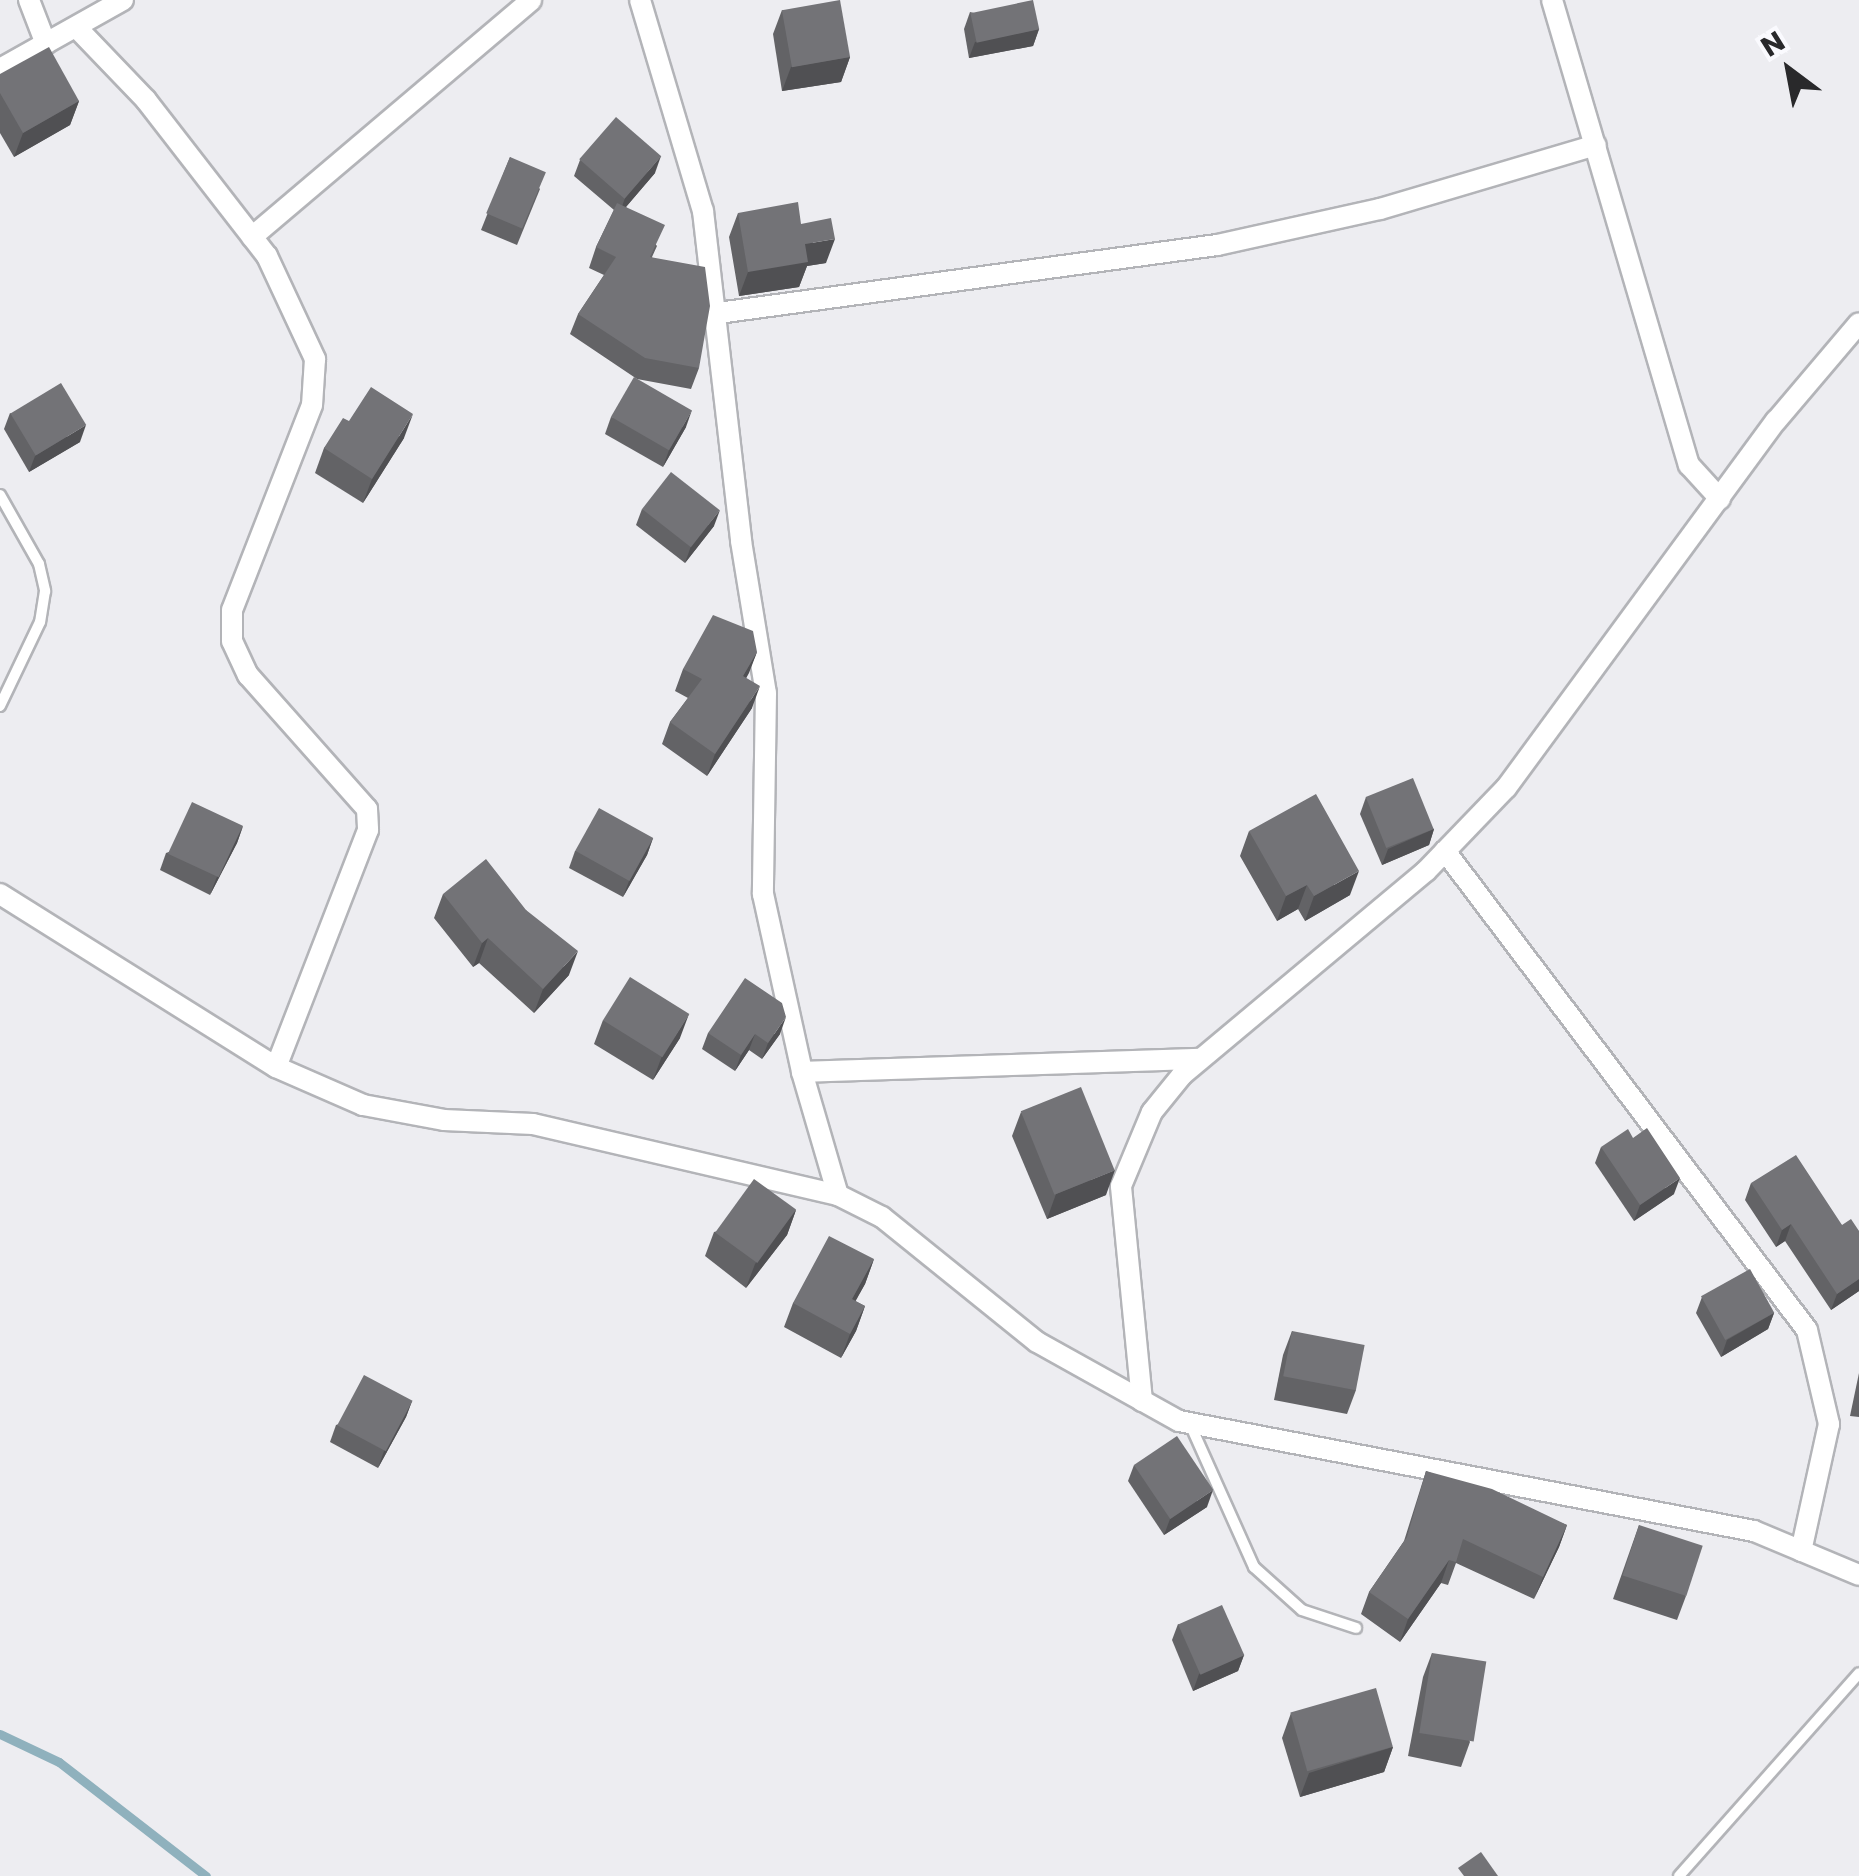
<!DOCTYPE html>
<html>
<head>
<meta charset="utf-8">
<style>
  body { margin:0 }
  #map { position:relative; width:1859px; height:1876px; overflow:hidden; background:#ededf1; font-family:Poppins,sans-serif }
  div>[style] { position:absolute }
  [style*='--x'] { left:calc(var(--x)*1px); top:calc(var(--y)*1px); width:calc(var(--w)*1px); rotate:calc(var(--a)*1deg) }
  .stream>* { height:9px; margin:-4.5px; padding:0 4.5px; transform-origin:4.5px; border-radius:4.5px; background:#8fb1bd }
  .roads { filter:drop-shadow(2px 0 #b3b4b8) drop-shadow(-2px 0 #b3b4b8) drop-shadow(0 2px #b3b4b8) drop-shadow(0 -2px #b3b4b8) }
  .service>* { height:10px; margin:-5px; padding:0 5px; transform-origin:5px; border-radius:5px; background:#fff }
  .minor>* { height:20px; margin:-10px; padding:0 10px; transform-origin:10px; border-radius:10px; background:#fff }
  .wall>* { inset:0; background:#636366 }
  .shaded-wall>* { inset:0; background:#505053 }
  .building>* { inset:0; background:#737377; transform-origin:0 0 }
  span { translate:-50% -50%; white-space:nowrap; text-align:center; line-height:1.15; -webkit-text-stroke:10px #fafafe; paint-order:stroke }
  .north { position:absolute; left:1739px; top:20px; width:100px; height:100px; -webkit-text-stroke:8px #fafafe; paint-order:stroke; rotate:328deg; font-size:28px; font-weight:700; line-height:40px; text-align:center; color:#29292b }
  .north::after { content:''; display:block; margin:auto; width:35px; height:45px; background:#29292b; clip-path:polygon(50% 0,100% 100%,50% 72%,0 100%) }
</style>
</head>
<body>
<div id="map">
  <div class="stream">
    <div style="--x:0;--y:1734;--w:65;--a:25.4"></div>
    <div style="--x:59;--y:1762;--w:186;--a:37.8"></div>
  </div>
  <div class="roads">
    <div class="service">
      <div style="--x:0;--y:495;--w:79;--a:60.5"></div>
      <div style="--x:39;--y:564;--w:28;--a:77"></div>
      <div style="--x:45;--y:591;--w:31;--a:99"></div>
      <div style="--x:40;--y:622;--w:93;--a:115.5"></div>
      <div style="--x:1190;--y:1424;--w:157;--a:65.9"></div>
      <div style="--x:1254;--y:1567;--w:64;--a:41.9"></div>
      <div style="--x:1302;--y:1610;--w:57;--a:18.4"></div>
      <div style="--x:1679;--y:1876;--w:271;--a:-48.4"></div>
    </div>
    <div class="minor">
      <div style="--x:29;--y:0;--w:47;--a:68.9"></div>
      <div style="--x:640;--y:0;--w:220;--a:73.4"></div>
      <div style="--x:703;--y:211;--w:332;--a:83.4"></div>
      <div style="--x:741;--y:541;--w:154;--a:80.7"></div>
      <div style="--x:766;--y:693;--w:201;--a:90.9"></div>
      <div style="--x:763;--y:894;--w:182;--a:77.6"></div>
      <div style="--x:802;--y:1072;--w:128;--a:73.7"></div>
      <div style="--x:1552;--y:0;--w:485;--a:73.6"></div>
      <div style="--x:1689;--y:465;--w:46;--a:47.6"></div>
      <div style="--x:77;--y:28;--w:100;--a:46.2"></div>
      <div style="--x:146;--y:100;--w:197;--a:52.2"></div>
      <div style="--x:267;--y:256;--w:114;--a:65"></div>
      <div style="--x:315;--y:359;--w:46;--a:93.7"></div>
      <div style="--x:312;--y:405;--w:220;--a:111.3"></div>
      <div style="--x:232;--y:610;--w:31;--a:90"></div>
      <div style="--x:232;--y:641;--w:38;--a:65"></div>
      <div style="--x:248;--y:675;--w:179;--a:48.4"></div>
      <div style="--x:367;--y:809;--w:21;--a:87"></div>
      <div style="--x:368;--y:830;--w:254;--a:111.2"></div>
      <div style="--x:0;--y:69;--w:141;--a:-29.3"></div>
      <div style="--x:252;--y:237;--w:366;--a:-40.3"></div>
      <div style="--x:718;--y:313;--w:504;--a:-7.76"></div>
      <div style="--x:1217;--y:245;--w:167;--a:-12.5"></div>
      <div style="--x:1380;--y:209;--w:225;--a:-16.5"></div>
      <div style="--x:1445;--y:851;--w:600;--a:52.92"></div>
      <div style="--x:1807;--y:1330;--w:97;--a:76.8"></div>
      <div style="--x:1829;--y:1424;--w:130;--a:102.4"></div>
      <div style="--x:0;--y:894;--w:326;--a:32.1"></div>
      <div style="--x:276;--y:1067;--w:95;--a:23.6"></div>
      <div style="--x:363;--y:1105;--w:82;--a:10.5"></div>
      <div style="--x:444;--y:1120;--w:89;--a:2.6"></div>
      <div style="--x:533;--y:1124;--w:313;--a:13.1"></div>
      <div style="--x:838;--y:1195;--w:49;--a:26.6"></div>
      <div style="--x:882;--y:1217;--w:199;--a:38.9"></div>
      <div style="--x:1037;--y:1342;--w:162;--a:29.1"></div>
      <div style="--x:1179;--y:1421;--w:585;--a:10.83"></div>
      <div style="--x:1754;--y:1531;--w:114;--a:22.7"></div>
      <div style="--x:802;--y:1072;--w:397;--a:-1.9"></div>
      <div style="--x:1142;--y:1401;--w:216;--a:-95.6"></div>
      <div style="--x:1121;--y:1186;--w:80;--a:-67.3"></div>
      <div style="--x:1152;--y:1112;--w:48;--a:-51"></div>
      <div style="--x:1182;--y:1075;--w:318;--a:-39.9"></div>
      <div style="--x:1426;--y:871;--w:115;--a:-46.1"></div>
      <div style="--x:1506;--y:788;--w:456;--a:-53.7"></div>
      <div style="--x:1776;--y:421;--w:128;--a:-49.7"></div>
    </div>
  </div>
  <div class="wall">
    <div style="clip-path:polygon(782px 10px,850px 57px,841px 82px,782px 91px,773px 34px)"></div>
    <div style="clip-path:polygon(970px 12px,1039px 29px,1033px 46px,969px 58px,964px 29px)"></div>
    <div style="clip-path:polygon(0 74px,79px 101px,70px 125px,14px 157px,0 133px)"></div>
    <div style="clip-path:polygon(510px 157px,540px 189px,517px 245px,481px 230px)"></div>
    <div style="clip-path:polygon(580px 160px,655px 173px,626px 207px,657px 246px,652px 257px,699px 368px,691px 389px,637px 379px,570px 334px,578px 314px,604px 275px,589px 268px,596px 247px,614px 210px,574px 176px)"></div>
    <div style="clip-path:polygon(738px 213px,801px 224px,826px 263px,807px 266px,799px 287px,739px 296px,729px 237px)"></div>
    <div style="clip-path:polygon(10px 413px,80px 442px,29px 472px,4px 429px)"></div>
    <div style="clip-path:polygon(611px 417px,686px 427px,663px 467px,605px 434px)"></div>
    <div style="clip-path:polygon(349px 421px,404px 438px,363px 503px,315px 473px,324px 448px)"></div>
    <div style="clip-path:polygon(642px 509px,714px 526px,685px 563px,636px 525px)"></div>
    <div style="clip-path:polygon(757px 652px,746px 678px,752px 708px,707px 776px,662px 744px,670px 722px,688px 698px,675px 691px,683px 669px)"></div>
    <div style="clip-path:polygon(1366px 797px,1434px 829px,1429px 845px,1382px 865px,1360px 814px)"></div>
    <div style="clip-path:polygon(243px 826px,237px 843px,210px 895px,160px 870px,166px 853px)"></div>
    <div style="clip-path:polygon(1249px 831px,1350px 895px,1305px 921px,1298px 909px,1277px 921px,1240px 856px)"></div>
    <div style="clip-path:polygon(653px 838px,647px 855px,623px 897px,569px 868px,575px 851px)"></div>
    <div style="clip-path:polygon(443px 894px,526px 910px,569px 975px,534px 1013px,479px 963px,473px 967px,434px 918px)"></div>
    <div style="clip-path:polygon(603px 1020px,680px 1038px,653px 1080px,594px 1044px)"></div>
    <div style="clip-path:polygon(708px 1033px,780px 1034px,762px 1059px,749px 1050px,735px 1071px,702px 1049px)"></div>
    <div style="clip-path:polygon(1021px 1112px,1106px 1195px,1047px 1219px,1012px 1136px)"></div>
    <div style="clip-path:polygon(1601px 1147px,1674px 1194px,1634px 1221px,1595px 1163px)"></div>
    <div style="clip-path:polygon(1751px 1183px,1842px 1225px,1859px 1231px,1859px 1291px,1831px 1310px,1785px 1241px,1776px 1247px,1745px 1200px)"></div>
    <div style="clip-path:polygon(796px 1210px,787px 1235px,746px 1288px,705px 1256px,714px 1232px)"></div>
    <div style="clip-path:polygon(874px 1259px,865px 1284px,855px 1301px,865px 1306px,856px 1331px,841px 1358px,784px 1327px,793px 1303px)"></div>
    <div style="clip-path:polygon(1702px 1297px,1774px 1313px,1768px 1329px,1721px 1357px,1696px 1313px)"></div>
    <div style="clip-path:polygon(1292px 1331px,1356px 1390px,1347px 1414px,1274px 1400px,1283px 1355px)"></div>
    <div style="clip-path:polygon(1859px 1373px,1859px 1417px,1850px 1416px)"></div>
    <div style="clip-path:polygon(412px 1401px,406px 1417px,378px 1468px,330px 1442px,336px 1425px)"></div>
    <div style="clip-path:polygon(1134px 1465px,1207px 1507px,1164px 1535px,1128px 1481px)"></div>
    <div style="clip-path:polygon(1426px 1471px,1567px 1525px,1559px 1547px,1534px 1599px,1456px 1563px,1448px 1585px,1441px 1583px,1400px 1642px,1361px 1614px,1369px 1592px,1404px 1541px)"></div>
    <div style="clip-path:polygon(1639px 1525px,1686px 1596px,1677px 1620px,1613px 1599px)"></div>
    <div style="clip-path:polygon(1178px 1624px,1244px 1655px,1238px 1671px,1193px 1691px,1172px 1640px)"></div>
    <div style="clip-path:polygon(1432px 1653px,1470px 1742px,1461px 1767px,1408px 1756px,1423px 1677px)"></div>
    <div style="clip-path:polygon(1291px 1713px,1393px 1747px,1384px 1772px,1300px 1797px,1282px 1738px)"></div>
  </div>
  <div class="shaded-wall">
    <div style="clip-path:polygon(1039px 29px,1033px 46px,969px 58px,975px 42px)"></div>
    <div style="clip-path:polygon(850px 57px,841px 82px,782px 91px,791px 67px)"></div>
    <div style="clip-path:polygon(79px 101px,70px 125px,14px 157px,23px 133px)"></div>
    <div style="clip-path:polygon(661px 156px,655px 173px,619px 215px,625px 198px)"></div>
    <div style="clip-path:polygon(835px 239px,826px 263px,807px 266px,799px 287px,739px 296px,748px 272px,805px 244px)"></div>
    <div style="clip-path:polygon(692px 410px,686px 427px,663px 467px,669px 450px)"></div>
    <div style="clip-path:polygon(413px 414px,404px 438px,363px 503px,372px 479px)"></div>
    <div style="clip-path:polygon(86px 425px,80px 442px,29px 472px,35px 456px)"></div>
    <div style="clip-path:polygon(720px 510px,714px 526px,685px 563px,691px 546px)"></div>
    <div style="clip-path:polygon(757px 652px,749px 673px,735px 698px,743px 676px)"></div>
    <div style="clip-path:polygon(760px 686px,752px 708px,707px 776px,715px 754px)"></div>
    <div style="clip-path:polygon(243px 826px,237px 843px,210px 895px,216px 879px)"></div>
    <div style="clip-path:polygon(1434px 829px,1429px 845px,1382px 865px,1388px 849px)"></div>
    <div style="clip-path:polygon(653px 838px,647px 855px,623px 897px,629px 881px)"></div>
    <div style="clip-path:polygon(1359px 871px,1350px 895px,1305px 921px,1314px 896px)"></div>
    <div style="clip-path:polygon(1307px 885px,1298px 909px,1277px 921px,1286px 896px)"></div>
    <div style="clip-path:polygon(488px 938px,479px 963px,473px 967px,482px 943px)"></div>
    <div style="clip-path:polygon(578px 951px,569px 975px,534px 1013px,543px 989px)"></div>
    <div style="clip-path:polygon(689px 1014px,680px 1038px,653px 1080px,662px 1056px)"></div>
    <div style="clip-path:polygon(786px 1017px,780px 1034px,762px 1059px,768px 1043px)"></div>
    <div style="clip-path:polygon(755px 1034px,749px 1050px,735px 1071px,741px 1055px)"></div>
    <div style="clip-path:polygon(1115px 1170px,1106px 1195px,1047px 1219px,1056px 1194px)"></div>
    <div style="clip-path:polygon(1680px 1178px,1674px 1194px,1634px 1221px,1640px 1205px)"></div>
    <div style="clip-path:polygon(796px 1210px,787px 1235px,746px 1288px,755px 1264px)"></div>
    <div style="clip-path:polygon(1791px 1224px,1785px 1241px,1776px 1247px,1782px 1230px)"></div>
    <div style="clip-path:polygon(874px 1259px,865px 1284px,843px 1324px,852px 1299px)"></div>
    <div style="clip-path:polygon(1859px 1279px,1859px 1291px,1831px 1310px,1837px 1294px)"></div>
    <div style="clip-path:polygon(865px 1306px,856px 1331px,841px 1358px,850px 1334px)"></div>
    <div style="clip-path:polygon(1774px 1313px,1768px 1329px,1721px 1357px,1727px 1340px)"></div>
    <div style="clip-path:polygon(412px 1401px,406px 1417px,378px 1468px,384px 1451px)"></div>
    <div style="clip-path:polygon(1213px 1490px,1207px 1507px,1164px 1535px,1170px 1519px)"></div>
    <div style="clip-path:polygon(1567px 1525px,1559px 1547px,1534px 1599px,1543px 1577px)"></div>
    <div style="clip-path:polygon(1449px 1560px,1441px 1583px,1400px 1642px,1408px 1619px)"></div>
    <div style="clip-path:polygon(1244px 1655px,1238px 1671px,1193px 1691px,1199px 1674px)"></div>
    <div style="clip-path:polygon(1393px 1747px,1384px 1772px,1300px 1797px,1309px 1773px)"></div>
  </div>
  <div class="building">
    <div style="left:840px;top:0;width:58px;height:59px;rotate:80deg"></div>
    <div style="left:1033px;top:0;width:30px;height:64px;rotate:78deg"></div>
    <div style="clip-path:polygon(49px 47px,79px 101px,23px 133px,0 93px,0 74px)"></div>
    <div style="left:616px;top:117px;width:60px;height:56px;rotate:41deg"></div>
    <div style="left:510px;top:157px;width:39px;height:61px;rotate:23deg"></div>
    <div style="clip-path:polygon(798px 202px,801px 224px,831px 218px,835px 239px,805px 244px,808px 262px,748px 272px,738px 213px)"></div>
    <div style="clip-path:polygon(617px 203px,665px 225px,650px 257px,705px 267px,710px 306px,699px 368px,645px 358px,578px 314px,616px 257px,596px 247px)"></div>
    <div style="left:634px;top:377px;width:67px;height:46px;rotate:30deg"></div>
    <div style="left:61px;top:383px;width:49px;height:59px;rotate:59deg"></div>
    <div style="clip-path:polygon(371px 387px,413px 414px,372px 479px,324px 448px,343px 418px,349px 421px)"></div>
    <div style="left:671px;top:472px;width:62px;height:47px;rotate:38deg"></div>
    <div style="clip-path:polygon(713px 615px,753px 631px,757px 652px,743px 676px,760px 686px,715px 754px,670px 722px,702px 679px,683px 669px)"></div>
    <div style="left:1413px;top:778px;width:55px;height:51px;rotate:68deg"></div>
    <div style="clip-path:polygon(1316px 794px,1359px 871px,1314px 896px,1307px 885px,1286px 896px,1249px 831px)"></div>
    <div style="left:192px;top:802px;width:56px;height:57px;rotate:25deg"></div>
    <div style="left:599px;top:808px;width:62px;height:49px;rotate:29deg"></div>
    <div style="clip-path:polygon(486px 859px,526px 910px,578px 951px,543px 989px,488px 938px,482px 943px,443px 894px)"></div>
    <div style="left:630px;top:977px;width:70px;height:51px;rotate:32deg"></div>
    <div style="clip-path:polygon(745px 978px,782px 1003px,786px 1017px,768px 1043px,755px 1034px,741px 1055px,708px 1033px)"></div>
    <div style="left:1081px;top:1087px;width:90px;height:65px;rotate:68deg"></div>
    <div style="clip-path:polygon(1647px 1128px,1680px 1178px,1640px 1205px,1601px 1147px,1628px 1129px,1633px 1138px)"></div>
    <div style="clip-path:polygon(1796px 1155px,1842px 1225px,1851px 1219px,1859px 1231px,1859px 1279px,1837px 1294px,1791px 1224px,1782px 1230px,1751px 1183px)"></div>
    <div style="left:754px;top:1179px;width:52px;height:66px;rotate:36deg"></div>
    <div style="clip-path:polygon(829px 1236px,874px 1259px,852px 1299px,865px 1306px,850px 1334px,793px 1303px)"></div>
    <div style="left:1750px;top:1269px;width:50px;height:56px;rotate:61deg"></div>
    <div style="left:1292px;top:1331px;width:74px;height:46px;rotate:11deg"></div>
    <div style="left:364px;top:1375px;width:55px;height:57px;rotate:28deg"></div>
    <div style="left:1177px;top:1436px;width:65px;height:52px;rotate:56deg"></div>
    <div style="clip-path:polygon(1426px 1471px,1492px 1489px,1567px 1525px,1543px 1577px,1463px 1539px,1456px 1562px,1449px 1560px,1408px 1619px,1369px 1592px,1407px 1537px)"></div>
    <div style="left:1639px;top:1525px;width:67px;height:53px;rotate:18deg"></div>
    <div style="left:1222px;top:1605px;width:55px;height:48px;rotate:66deg"></div>
    <div style="left:1432px;top:1653px;width:55px;height:81px;rotate:9deg"></div>
    <div style="left:1376px;top:1688px;width:61px;height:89px;rotate:74deg"></div>
    <div style="clip-path:polygon(1481px 1852px,1498px 1876px,1464px 1876px,1458px 1868px)"></div>
  </div>
  <div class="north">N</div>
</div>
</body>
</html>
